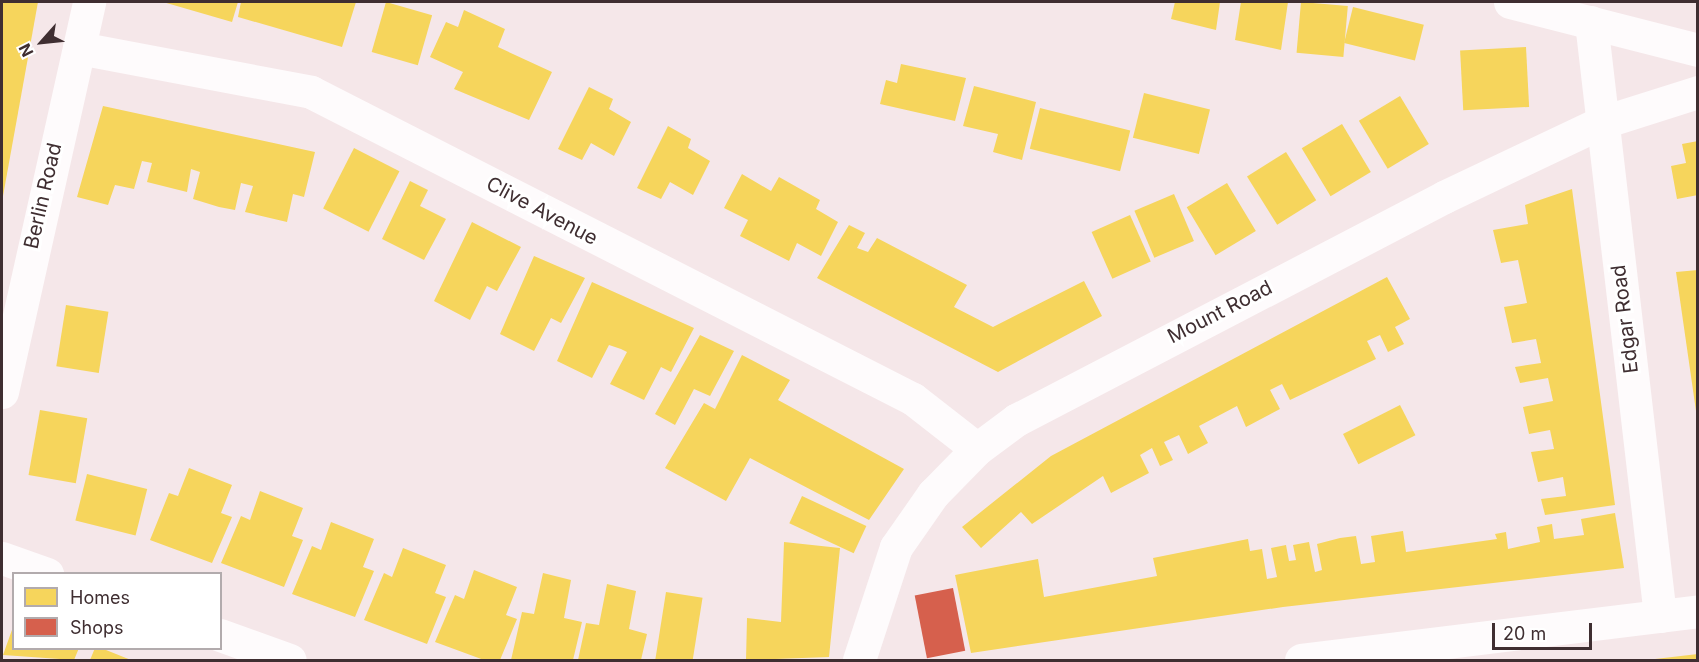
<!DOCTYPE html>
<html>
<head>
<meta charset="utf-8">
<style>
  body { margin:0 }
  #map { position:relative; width:1699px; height:662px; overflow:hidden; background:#f5e7e9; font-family:Inter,sans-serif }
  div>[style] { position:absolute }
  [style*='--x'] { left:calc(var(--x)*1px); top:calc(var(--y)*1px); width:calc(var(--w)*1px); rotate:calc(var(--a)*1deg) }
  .homes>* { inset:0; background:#f6d55c; transform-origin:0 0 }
  .shops>* { inset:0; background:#d6604d; transform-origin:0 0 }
  .street>* { height:33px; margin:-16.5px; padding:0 16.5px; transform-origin:16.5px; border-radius:16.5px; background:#fefbfc }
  span { translate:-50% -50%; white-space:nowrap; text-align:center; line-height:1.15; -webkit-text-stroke:6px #fff; paint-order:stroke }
  .street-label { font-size:20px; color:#3f2e31 }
  .frame { position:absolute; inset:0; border:3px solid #3f2e31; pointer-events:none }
  .legend { position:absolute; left:12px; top:572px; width:210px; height:78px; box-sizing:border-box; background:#fff; border:2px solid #b2abad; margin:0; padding:8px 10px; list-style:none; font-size:18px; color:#3f2e31 }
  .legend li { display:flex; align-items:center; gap:12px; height:30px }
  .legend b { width:30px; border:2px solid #b2abad }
  .north { position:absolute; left:12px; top:12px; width:60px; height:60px; -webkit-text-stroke:4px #fff; paint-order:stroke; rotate:243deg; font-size:16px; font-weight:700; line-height:24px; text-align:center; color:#3f2e31 }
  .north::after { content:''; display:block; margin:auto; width:21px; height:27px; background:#3f2e31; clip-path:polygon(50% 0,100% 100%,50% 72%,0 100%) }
  .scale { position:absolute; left:1492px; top:623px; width:100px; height:27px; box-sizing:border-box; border:3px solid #3f2e31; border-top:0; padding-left:8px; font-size:18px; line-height:21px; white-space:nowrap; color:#3f2e31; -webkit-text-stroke:4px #fff; paint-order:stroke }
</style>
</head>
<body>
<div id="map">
  <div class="homes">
    <div style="clip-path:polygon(2px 2px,38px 2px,3px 196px,2px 195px)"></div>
    <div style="clip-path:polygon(163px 2px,238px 2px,232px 22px)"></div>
    <div style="clip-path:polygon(241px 2px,356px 2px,342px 47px,238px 17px)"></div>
    <div style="left:386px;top:2px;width:48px;height:52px;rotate:16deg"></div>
    <div style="clip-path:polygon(1175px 2px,1220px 2px,1216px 30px,1171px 19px)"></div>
    <div style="clip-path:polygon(1241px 2px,1288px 2px,1281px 50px,1235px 40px)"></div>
    <div style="left:1301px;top:2px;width:47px;height:51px;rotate:5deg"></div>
    <div style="left:1353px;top:7px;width:73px;height:37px;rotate:14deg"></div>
    <div style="clip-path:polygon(464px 10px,505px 29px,498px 47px,552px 72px,529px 120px,454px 89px,463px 72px,430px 57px,446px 22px,458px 27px)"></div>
    <div style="left:1526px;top:47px;width:60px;height:66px;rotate:87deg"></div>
    <div style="clip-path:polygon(901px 64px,966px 78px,955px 121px,880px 104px,886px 80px,897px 83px)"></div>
    <div style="clip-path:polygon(974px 86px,1036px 102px,1022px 160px,993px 152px,998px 134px,963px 126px)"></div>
    <div style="clip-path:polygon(589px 87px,613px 99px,609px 109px,631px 122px,614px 156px,591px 143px,582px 160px,558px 149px)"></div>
    <div style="left:1144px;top:93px;width:68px;height:46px;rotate:14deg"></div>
    <div style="left:1400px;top:96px;width:56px;height:48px;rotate:59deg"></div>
    <div style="clip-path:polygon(103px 106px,315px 152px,304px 197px,293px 194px,287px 222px,245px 212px,253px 186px,241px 183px,235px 210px,219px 207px,193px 199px,200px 172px,191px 169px,187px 192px,147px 182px,152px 163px,142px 161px,134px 189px,115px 185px,108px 205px,77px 197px)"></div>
    <div style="left:1040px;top:108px;width:93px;height:42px;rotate:14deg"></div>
    <div style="left:1342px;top:124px;width:56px;height:47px;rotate:59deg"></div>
    <div style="clip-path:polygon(668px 126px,691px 139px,688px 148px,710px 161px,693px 195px,670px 182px,661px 199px,637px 188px)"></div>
    <div style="clip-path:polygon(1698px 141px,1698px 195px,1677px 199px,1671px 166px,1686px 163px,1682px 144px)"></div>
    <div style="left:354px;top:148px;width:51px;height:68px;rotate:27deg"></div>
    <div style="left:1286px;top:152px;width:57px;height:46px;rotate:58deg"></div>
    <div style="clip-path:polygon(742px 174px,771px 191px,779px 177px,820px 200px,816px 209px,838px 222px,821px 256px,797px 243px,789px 261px,740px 236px,748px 220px,724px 208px)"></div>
    <div style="clip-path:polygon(410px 181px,428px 190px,420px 206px,446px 219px,424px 260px,382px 239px)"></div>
    <div style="left:1227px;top:183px;width:56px;height:47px;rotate:59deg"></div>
    <div style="clip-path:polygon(1572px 189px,1615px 505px,1545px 515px,1541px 499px,1566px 496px,1563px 477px,1538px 482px,1531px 452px,1554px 449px,1550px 430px,1529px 434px,1523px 407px,1553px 401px,1548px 378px,1520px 383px,1515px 367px,1541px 363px,1536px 339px,1512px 343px,1504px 307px,1527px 303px,1518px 260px,1501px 263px,1493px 230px,1528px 224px,1525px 205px)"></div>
    <div style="left:1174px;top:194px;width:51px;height:43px;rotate:67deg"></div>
    <div style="left:1130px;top:215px;width:51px;height:42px;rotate:66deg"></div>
    <div style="clip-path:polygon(472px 222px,521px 247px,497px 291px,487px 286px,470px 320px,434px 301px)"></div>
    <div style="clip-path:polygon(849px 225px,865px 233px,857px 248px,868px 252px,877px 238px,967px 285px,954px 307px,993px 327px,1084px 281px,1102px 316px,998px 372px,817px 278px)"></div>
    <div style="clip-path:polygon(534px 256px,585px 278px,561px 323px,551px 318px,534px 351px,500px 334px)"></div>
    <div style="clip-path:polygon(1698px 270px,1698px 411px,1696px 411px,1676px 272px)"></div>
    <div style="clip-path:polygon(1387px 277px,1410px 319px,1395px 327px,1404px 344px,1388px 352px,1380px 335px,1367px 341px,1376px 359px,1290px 400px,1282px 384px,1270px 390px,1280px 409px,1246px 427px,1237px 406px,1199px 426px,1208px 443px,1188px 454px,1179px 435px,1164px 442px,1173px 460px,1160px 466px,1152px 448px,1140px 455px,1149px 473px,1111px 493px,1103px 476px,1032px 524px,1021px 512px,981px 548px,962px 527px,1051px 456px)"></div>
    <div style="clip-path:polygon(592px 282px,694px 328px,671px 372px,661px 367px,644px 400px,610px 384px,627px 352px,621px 349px,609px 345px,592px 378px,557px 361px)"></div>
    <div style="left:66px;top:305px;width:43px;height:62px;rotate:9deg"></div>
    <div style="clip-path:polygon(700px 335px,734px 351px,710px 396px,694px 389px,675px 425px,655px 414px)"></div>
    <div style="clip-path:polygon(742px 355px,790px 380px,778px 400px,904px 469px,869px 520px,750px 458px,726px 501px,665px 468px,704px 403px,715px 409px)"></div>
    <div style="left:1400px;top:405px;width:34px;height:64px;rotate:63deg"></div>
    <div style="left:40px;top:410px;width:48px;height:66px;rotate:10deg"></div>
    <div style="clip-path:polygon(189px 468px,232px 485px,221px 513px,232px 517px,212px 563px,150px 540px,169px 493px,178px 496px)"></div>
    <div style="left:87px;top:474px;width:62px;height:48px;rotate:14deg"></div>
    <div style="clip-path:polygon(260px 491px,303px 508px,292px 536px,303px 540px,284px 587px,221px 563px,241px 516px,250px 520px)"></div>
    <div style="left:802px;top:496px;width:71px;height:30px;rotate:25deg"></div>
    <div style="clip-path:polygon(1615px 513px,1624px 568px,1283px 607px,971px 653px,955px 575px,1038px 559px,1044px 597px,1157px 576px,1153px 558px,1248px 539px,1250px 551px,1262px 549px,1267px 579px,1277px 577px,1271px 548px,1286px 545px,1289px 561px,1296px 560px,1293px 545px,1309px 542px,1315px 572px,1322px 570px,1317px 544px,1340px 538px,1356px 536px,1361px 564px,1375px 562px,1371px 536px,1403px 531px,1406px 552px,1497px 539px,1495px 534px,1506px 532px,1508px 549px,1540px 542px,1537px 527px,1552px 524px,1554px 539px,1584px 535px,1581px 519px)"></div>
    <div style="clip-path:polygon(331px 522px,374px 539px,363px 567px,374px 571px,355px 617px,292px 594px,312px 546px,321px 550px)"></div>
    <div style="clip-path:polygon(784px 542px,840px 548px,829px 657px,746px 660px,747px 618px,781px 622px)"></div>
    <div style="clip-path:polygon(403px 548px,446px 565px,435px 593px,446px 597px,427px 644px,364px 620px,384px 573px,392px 577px)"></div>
    <div style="clip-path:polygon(474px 570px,517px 587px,506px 615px,517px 619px,500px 660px,484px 660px,435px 642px,455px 595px,464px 599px)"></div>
    <div style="clip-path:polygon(543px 573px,571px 580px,564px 618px,582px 622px,573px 660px,511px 660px,522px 612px,534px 614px)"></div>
    <div style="clip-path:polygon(607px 584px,636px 591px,629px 629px,647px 634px,641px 660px,578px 660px,586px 623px,599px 625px)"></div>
    <div style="left:666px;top:592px;width:37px;height:69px;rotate:9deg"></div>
    <div style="clip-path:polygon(13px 627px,14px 648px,79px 648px,74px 660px,3px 655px)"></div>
    <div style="clip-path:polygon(95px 648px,101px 648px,131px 660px,90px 660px)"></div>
    <div style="clip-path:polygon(1698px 654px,1698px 660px,1655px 660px,1655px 659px)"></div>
  </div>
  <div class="shops">
    <div style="left:953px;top:588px;width:64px;height:39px;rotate:79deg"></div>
  </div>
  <div class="street">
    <div style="--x:1510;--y:2;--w:194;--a:14.3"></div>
    <div style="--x:1591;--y:22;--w:598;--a:83.37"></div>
    <div style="--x:79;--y:48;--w:236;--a:10.7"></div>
    <div style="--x:311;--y:92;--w:676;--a:27.02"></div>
    <div style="--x:913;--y:399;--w:81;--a:38"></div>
    <div style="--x:2;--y:392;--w:400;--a:-77.4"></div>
    <div style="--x:2;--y:558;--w:48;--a:19.6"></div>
    <div style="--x:220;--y:635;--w:74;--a:19.7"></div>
    <div style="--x:859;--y:660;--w:119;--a:-71.9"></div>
    <div style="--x:896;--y:547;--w:65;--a:-55.1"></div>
    <div style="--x:933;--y:494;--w:63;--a:-45.6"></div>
    <div style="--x:977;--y:449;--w:49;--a:-36.6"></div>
    <div style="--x:1016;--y:420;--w:483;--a:-27.5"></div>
    <div style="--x:1444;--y:197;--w:173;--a:-25.4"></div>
    <div style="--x:1600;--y:123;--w:103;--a:-17.6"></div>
    <div style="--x:1301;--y:660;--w:400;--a:-7"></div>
  </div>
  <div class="street-label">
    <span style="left:43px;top:196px;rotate:-77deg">Berlin Road</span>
    <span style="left:542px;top:211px;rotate:28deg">Clive Avenue</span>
    <span style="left:1220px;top:312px;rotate:-27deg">Mount Road</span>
    <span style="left:1625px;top:319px;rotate:-97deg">Edgar Road</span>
  </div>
  <div class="frame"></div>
  <ul class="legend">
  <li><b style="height:16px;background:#f6d55c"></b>Homes</li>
  <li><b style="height:16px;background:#d6604d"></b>Shops</li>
  </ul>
  <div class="north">N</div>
  <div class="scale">20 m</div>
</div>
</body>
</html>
